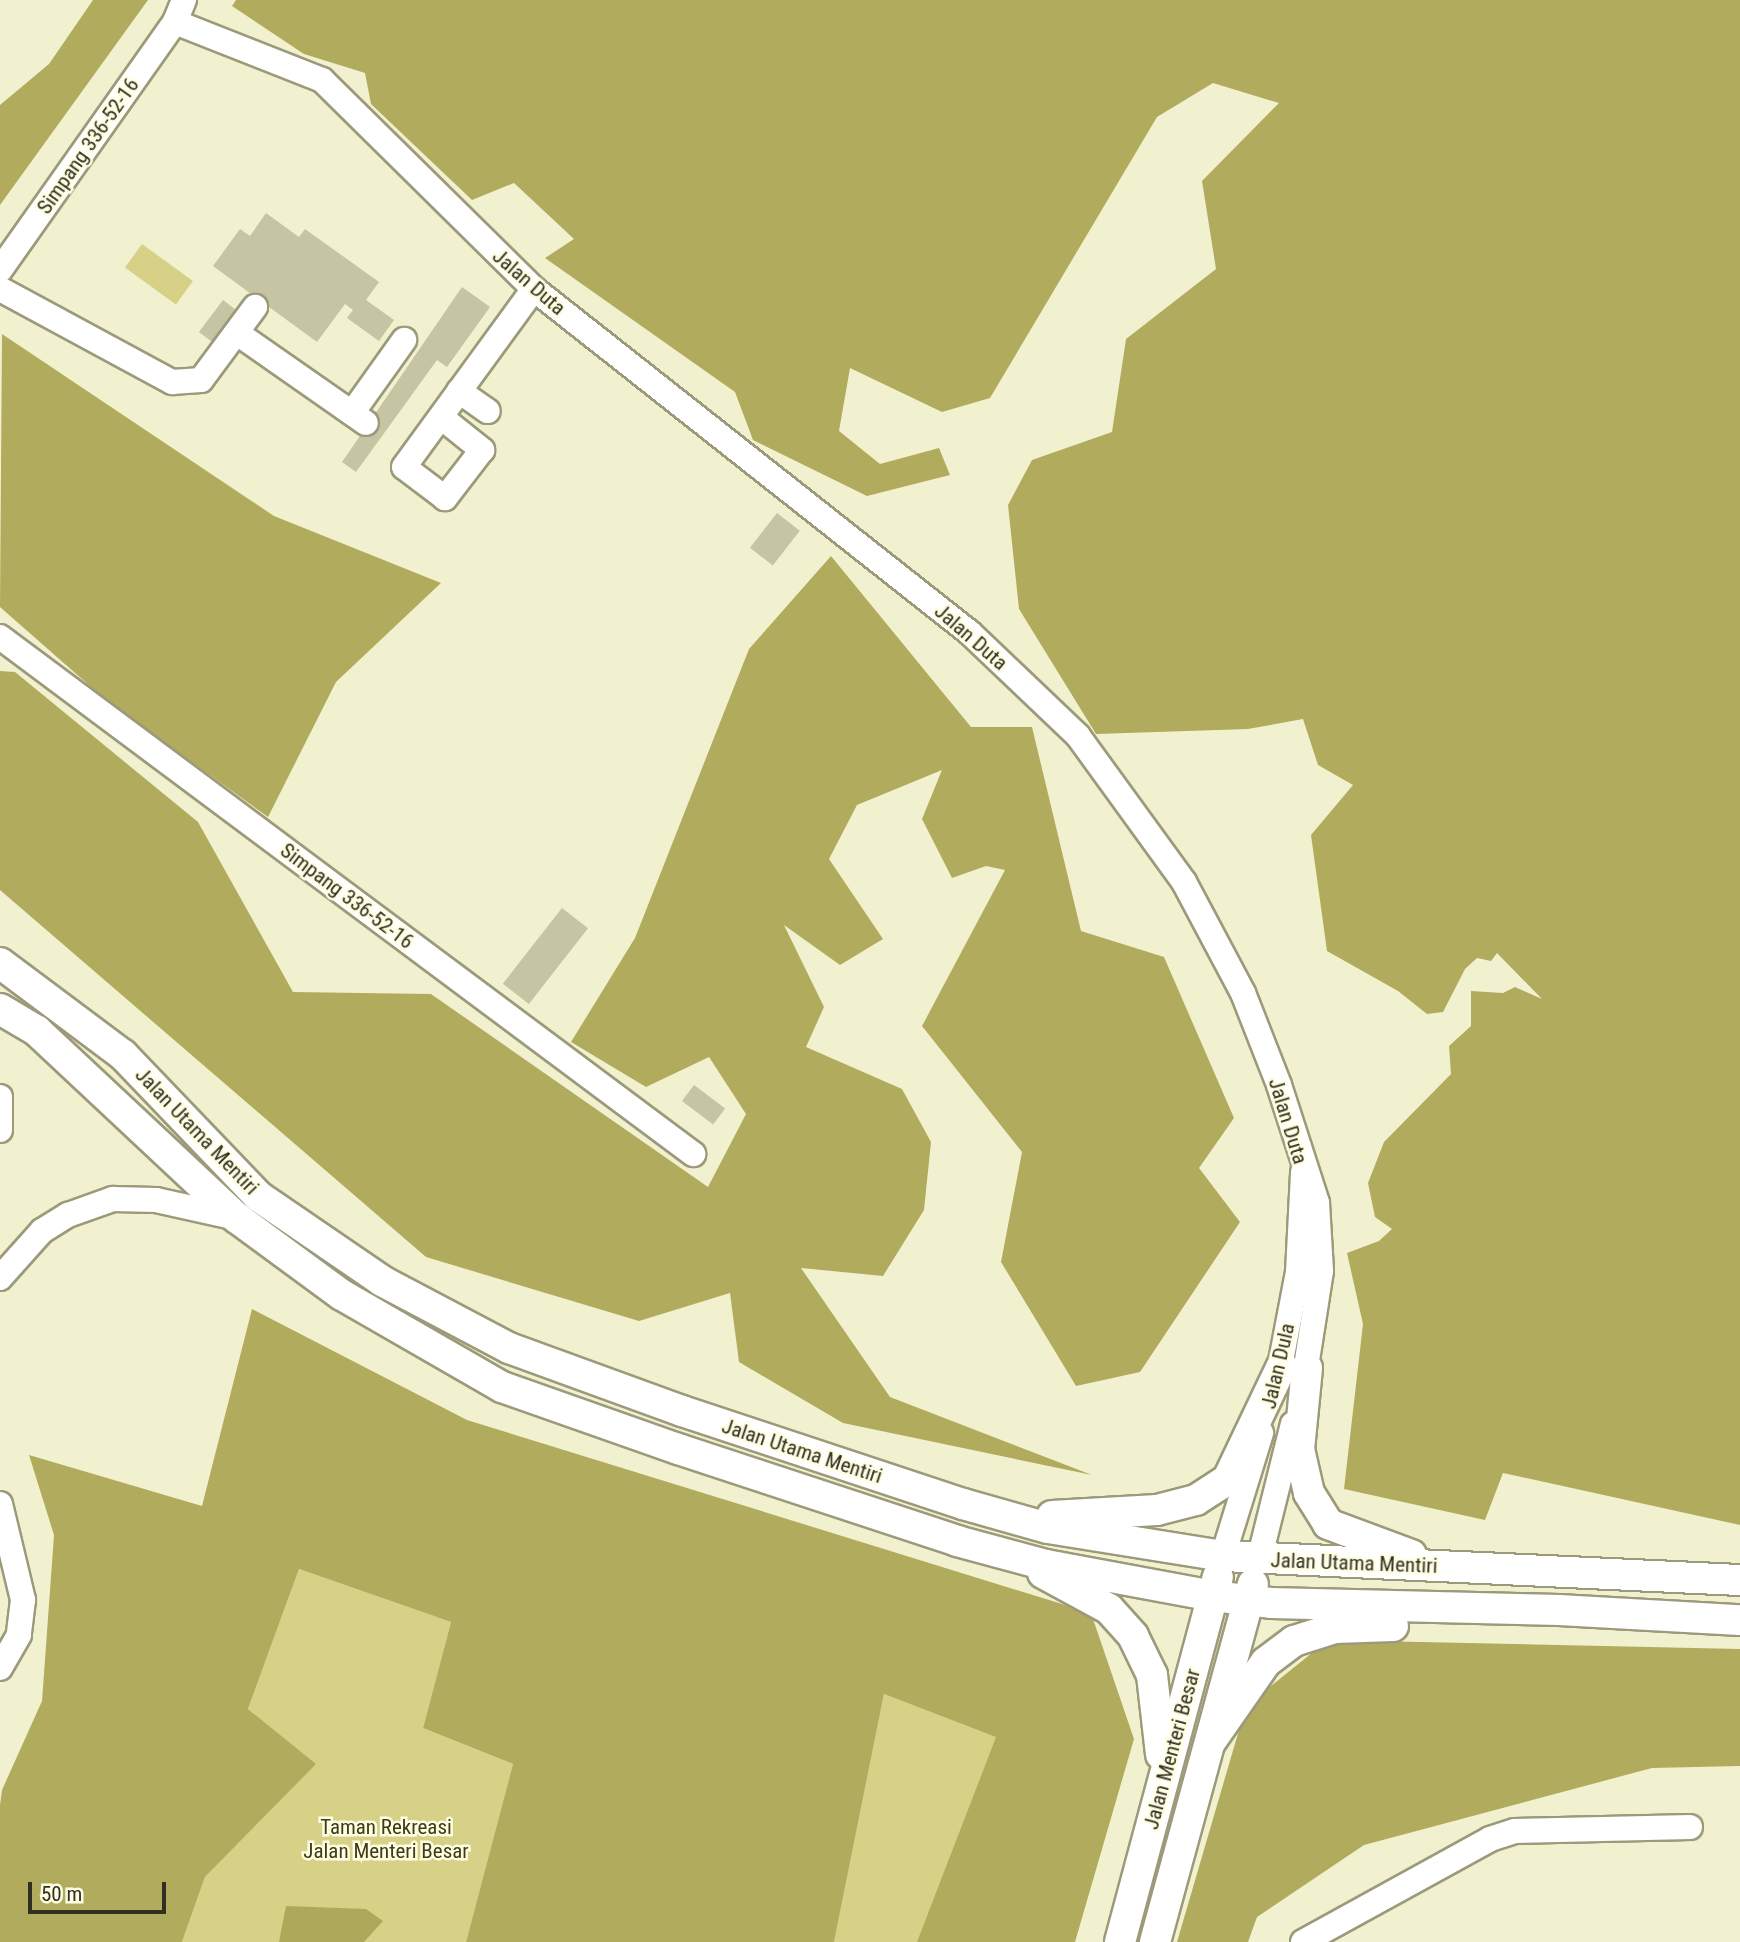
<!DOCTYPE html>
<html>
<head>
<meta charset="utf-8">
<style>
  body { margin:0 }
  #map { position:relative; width:1740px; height:1942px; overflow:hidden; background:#f2f1cf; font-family:"Roboto Condensed",sans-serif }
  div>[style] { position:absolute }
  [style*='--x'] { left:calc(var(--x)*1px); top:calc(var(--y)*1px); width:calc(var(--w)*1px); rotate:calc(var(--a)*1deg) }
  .green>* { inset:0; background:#d6d186; transform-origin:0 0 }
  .forest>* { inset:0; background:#b1ac5d }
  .water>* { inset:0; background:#aea95a }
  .building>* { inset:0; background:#c5c4a3; transform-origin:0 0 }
  .roads { filter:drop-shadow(2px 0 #9c9a7a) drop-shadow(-2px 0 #9c9a7a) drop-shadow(0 2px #9c9a7a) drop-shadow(0 -2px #9c9a7a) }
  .minor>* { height:24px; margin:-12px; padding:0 12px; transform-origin:12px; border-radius:12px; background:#fff }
  .major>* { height:30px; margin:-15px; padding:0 15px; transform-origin:15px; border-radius:15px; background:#fff }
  span { translate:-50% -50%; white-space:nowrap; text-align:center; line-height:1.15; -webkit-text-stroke:5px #fffee2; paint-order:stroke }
  .street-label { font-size:21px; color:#302f22 }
  .park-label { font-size:21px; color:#3d3b18 }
  .scale { position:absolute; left:28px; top:1882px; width:138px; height:32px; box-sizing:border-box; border:4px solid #302f22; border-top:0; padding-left:9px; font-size:21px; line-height:24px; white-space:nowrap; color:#302f22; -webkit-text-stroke:5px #fffee2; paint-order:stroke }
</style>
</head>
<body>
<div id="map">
  <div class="green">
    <div style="left:142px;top:244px;width:63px;height:29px;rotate:36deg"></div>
    <div style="clip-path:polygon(299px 1569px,451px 1622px,423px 1728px,513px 1764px,466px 1942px,182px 1942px,205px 1877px,315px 1764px,248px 1709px)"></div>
    <div style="clip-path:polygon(884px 1694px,997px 1737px,924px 1942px,834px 1942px)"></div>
  </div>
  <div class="forest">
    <div style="clip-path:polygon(93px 0,148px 0,0 205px,0 105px,49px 64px)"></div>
    <div style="clip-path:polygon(236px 0,1740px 0,1740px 1525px,1503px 1473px,1485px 1520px,1344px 1489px,1363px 1324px,1347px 1253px,1379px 1241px,1392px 1229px,1375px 1217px,1368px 1183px,1384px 1142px,1451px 1074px,1449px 1046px,1471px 1026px,1471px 991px,1503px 993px,1515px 987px,1542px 999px,1497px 953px,1491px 961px,1477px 958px,1465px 969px,1443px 1012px,1427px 1014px,1398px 991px,1327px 951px,1311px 835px,1353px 785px,1318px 765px,1303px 719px,1248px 729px,1096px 734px,1019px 609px,1008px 505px,1032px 460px,1112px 432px,1126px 339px,1216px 269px,1202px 181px,1279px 103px,1213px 83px,1157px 117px,990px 398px,942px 412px,850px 368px,839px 431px,880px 464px,939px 448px,950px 475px,867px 496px,753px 440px,735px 392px,545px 258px,574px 239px,514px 183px,472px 200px,371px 104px,365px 73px,304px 54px,232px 6px)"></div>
    <div style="clip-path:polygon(2px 334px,274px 516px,441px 583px,336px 682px,268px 817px,107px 701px,0 607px)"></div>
    <div style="clip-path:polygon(831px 556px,971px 727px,1032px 727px,1081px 931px,1164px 957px,1234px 1118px,1199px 1168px,1240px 1222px,1140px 1372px,1076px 1386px,1001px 1262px,1022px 1152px,922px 1026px,1005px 870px,986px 866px,952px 878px,922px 819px,942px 770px,857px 805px,829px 859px,883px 939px,840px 965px,784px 925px,824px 1007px,806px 1047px,902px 1089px,931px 1142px,924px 1210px,883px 1276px,801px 1268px,890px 1397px,1092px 1475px,843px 1423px,739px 1362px,730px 1293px,639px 1321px,426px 1257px,0 890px,0 671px,15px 672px,198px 822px,293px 992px,431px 994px,708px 1187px,746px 1114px,709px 1057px,646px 1087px,571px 1042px,635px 938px,749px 649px)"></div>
    <div style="clip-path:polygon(252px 1309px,467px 1420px,1091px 1613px,1134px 1739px,1075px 1942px,917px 1942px,996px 1737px,884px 1694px,834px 1942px,466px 1942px,513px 1764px,423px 1728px,451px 1622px,299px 1569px,248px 1709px,316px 1764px,205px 1877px,182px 1942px,0 1942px,0 1805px,2px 1790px,42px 1701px,54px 1535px,29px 1455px,202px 1506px)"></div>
    <div style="clip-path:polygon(1328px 1640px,1740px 1649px,1740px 1766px,1652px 1768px,1364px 1845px,1257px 1917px,1248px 1942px,1177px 1942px,1246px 1706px)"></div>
  </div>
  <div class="water">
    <div style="clip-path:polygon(286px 1906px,366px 1909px,383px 1921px,364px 1942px,279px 1942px)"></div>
  </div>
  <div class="building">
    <div style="clip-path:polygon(266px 213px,299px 237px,305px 229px,379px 282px,366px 300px,394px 320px,379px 341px,347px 318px,353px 310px,345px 304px,317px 342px,213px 266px,240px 229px,250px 236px)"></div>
    <div style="clip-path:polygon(462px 287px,490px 307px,447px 367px,437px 360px,356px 472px,342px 462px)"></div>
    <div style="left:223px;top:300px;width:21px;height:40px;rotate:37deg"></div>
    <div style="left:777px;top:513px;width:29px;height:44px;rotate:38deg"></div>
    <div style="left:562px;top:908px;width:33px;height:96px;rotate:38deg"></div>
    <div style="left:694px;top:1085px;width:39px;height:20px;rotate:37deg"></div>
  </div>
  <div class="roads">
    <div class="minor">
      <div style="--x:175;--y:22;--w:158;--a:21.5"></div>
      <div style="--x:322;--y:80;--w:298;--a:44.6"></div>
      <div style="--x:534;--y:289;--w:555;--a:38.27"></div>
      <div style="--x:970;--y:633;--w:149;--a:43.6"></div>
      <div style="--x:1078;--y:736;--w:180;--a:54"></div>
      <div style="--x:1184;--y:882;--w:126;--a:62"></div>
      <div style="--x:1243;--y:993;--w:99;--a:68.6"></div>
      <div style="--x:1279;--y:1085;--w:124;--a:72.1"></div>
      <div style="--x:1317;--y:1203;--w:68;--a:86.6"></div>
      <div style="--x:1321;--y:1271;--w:116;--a:98.9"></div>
      <div style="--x:0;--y:270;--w:304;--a:-54.8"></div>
      <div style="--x:175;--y:22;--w:24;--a:-68"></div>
      <div style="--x:0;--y:289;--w:196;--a:28.4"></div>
      <div style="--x:172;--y:382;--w:29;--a:-4"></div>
      <div style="--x:201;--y:380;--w:91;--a:-53.5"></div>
      <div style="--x:237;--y:333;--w:157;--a:34.9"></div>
      <div style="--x:459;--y:391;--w:35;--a:35"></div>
      <div style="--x:352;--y:413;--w:90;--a:-54.5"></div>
      <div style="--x:441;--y:417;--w:53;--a:38.8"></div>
      <div style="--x:482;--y:450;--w:61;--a:127.6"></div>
      <div style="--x:445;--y:498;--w:51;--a:-142.9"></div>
      <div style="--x:404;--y:467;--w:220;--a:-53.9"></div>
      <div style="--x:0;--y:637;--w:865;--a:36.72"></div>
      <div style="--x:0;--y:1097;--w:33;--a:90"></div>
      <div style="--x:0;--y:1278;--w:63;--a:-48.2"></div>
      <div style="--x:42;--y:1231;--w:31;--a:-32"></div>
      <div style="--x:68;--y:1215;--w:48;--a:-19.6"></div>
      <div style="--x:113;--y:1199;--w:43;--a:1.3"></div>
      <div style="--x:156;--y:1200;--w:83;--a:12.5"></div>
      <div style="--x:1277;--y:1382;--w:112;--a:-79.2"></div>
      <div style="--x:1298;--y:1272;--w:100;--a:-87.1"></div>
      <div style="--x:0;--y:1504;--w:99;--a:76.5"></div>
      <div style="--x:23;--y:1600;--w:35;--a:97"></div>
      <div style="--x:19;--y:1635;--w:38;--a:120"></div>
      <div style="--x:1223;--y:1556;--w:129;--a:-72.8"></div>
      <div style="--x:1259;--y:1560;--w:140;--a:-76"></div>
      <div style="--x:1303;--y:1942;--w:213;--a:-28.8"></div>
      <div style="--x:1490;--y:1839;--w:26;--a:-18"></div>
      <div style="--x:1515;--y:1831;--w:175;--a:-1.3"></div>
    </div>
    <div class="major">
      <div style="--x:0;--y:963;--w:154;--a:36.8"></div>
      <div style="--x:123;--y:1055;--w:195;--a:46.2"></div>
      <div style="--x:258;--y:1196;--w:150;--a:34.4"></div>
      <div style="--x:382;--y:1281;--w:144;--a:27.8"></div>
      <div style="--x:509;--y:1348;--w:184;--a:20"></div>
      <div style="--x:682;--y:1411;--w:296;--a:18.3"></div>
      <div style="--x:963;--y:1504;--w:88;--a:15.8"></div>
      <div style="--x:1048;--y:1528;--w:177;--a:9.1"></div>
      <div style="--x:1223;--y:1556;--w:518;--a:2.66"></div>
      <div style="--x:0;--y:1009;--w:43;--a:30.7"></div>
      <div style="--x:37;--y:1031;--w:274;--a:43.1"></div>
      <div style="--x:237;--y:1218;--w:130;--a:36.3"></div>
      <div style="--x:342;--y:1295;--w:185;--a:29.9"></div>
      <div style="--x:502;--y:1387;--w:187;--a:19.4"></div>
      <div style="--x:678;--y:1449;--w:294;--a:18.2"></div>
      <div style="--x:957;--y:1541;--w:92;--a:15.1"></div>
      <div style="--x:1046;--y:1565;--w:170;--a:10.5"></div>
      <div style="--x:1213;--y:1596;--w:58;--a:6.9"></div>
      <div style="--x:1271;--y:1603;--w:288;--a:1.4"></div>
      <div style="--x:1559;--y:1610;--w:181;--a:3.2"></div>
      <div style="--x:1307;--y:1368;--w:81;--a:95.6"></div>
      <div style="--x:1299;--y:1449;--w:45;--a:77.2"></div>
      <div style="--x:1309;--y:1493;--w:36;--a:58"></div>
      <div style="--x:1328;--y:1524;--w:89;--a:20.5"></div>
      <div style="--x:1052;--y:1516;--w:105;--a:-3.3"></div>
      <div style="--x:1157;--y:1510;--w:40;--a:-14.4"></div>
      <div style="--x:1196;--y:1500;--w:38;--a:-33"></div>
      <div style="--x:1228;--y:1479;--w:125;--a:-64.5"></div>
      <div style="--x:1043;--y:1573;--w:75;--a:28.6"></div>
      <div style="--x:1109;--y:1609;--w:36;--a:48"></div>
      <div style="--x:1133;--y:1636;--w:43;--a:64"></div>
      <div style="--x:1152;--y:1675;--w:80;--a:83.5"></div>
      <div style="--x:1211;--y:1741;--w:96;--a:-55.2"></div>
      <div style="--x:1266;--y:1662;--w:35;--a:-37"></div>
      <div style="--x:1294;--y:1641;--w:43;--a:-17.6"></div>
      <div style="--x:1335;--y:1628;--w:58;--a:-2"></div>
      <div style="--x:1120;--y:1942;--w:378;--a:-75"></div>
      <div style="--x:1155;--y:1942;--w:371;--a:-74.7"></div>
    </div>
  </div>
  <div class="street-label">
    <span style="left:88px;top:146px;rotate:-55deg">Simpang 336-52-16</span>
    <span style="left:529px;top:282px;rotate:41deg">Jalan Duta</span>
    <span style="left:971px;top:637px;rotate:41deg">Jalan Duta</span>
    <span style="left:347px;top:896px;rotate:37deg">Simpang 336-52-16</span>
    <span style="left:1288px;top:1121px;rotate:73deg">Jalan Duta</span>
    <span style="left:197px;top:1131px;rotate:46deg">Jalan Utama Mentiri</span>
    <span style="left:1278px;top:1366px;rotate:-77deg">Jalan Dula</span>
    <span style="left:802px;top:1451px;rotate:18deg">Jalan Utama Mentiri</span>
    <span style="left:1354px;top:1563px;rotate:2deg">Jalan Utama Mentiri</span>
    <span style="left:1172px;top:1749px;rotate:-75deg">Jalan Menteri Besar</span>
  </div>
  <div class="park-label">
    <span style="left:386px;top:1839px">Taman Rekreasi<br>Jalan Menteri Besar</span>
  </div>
  <div class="scale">50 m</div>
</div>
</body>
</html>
